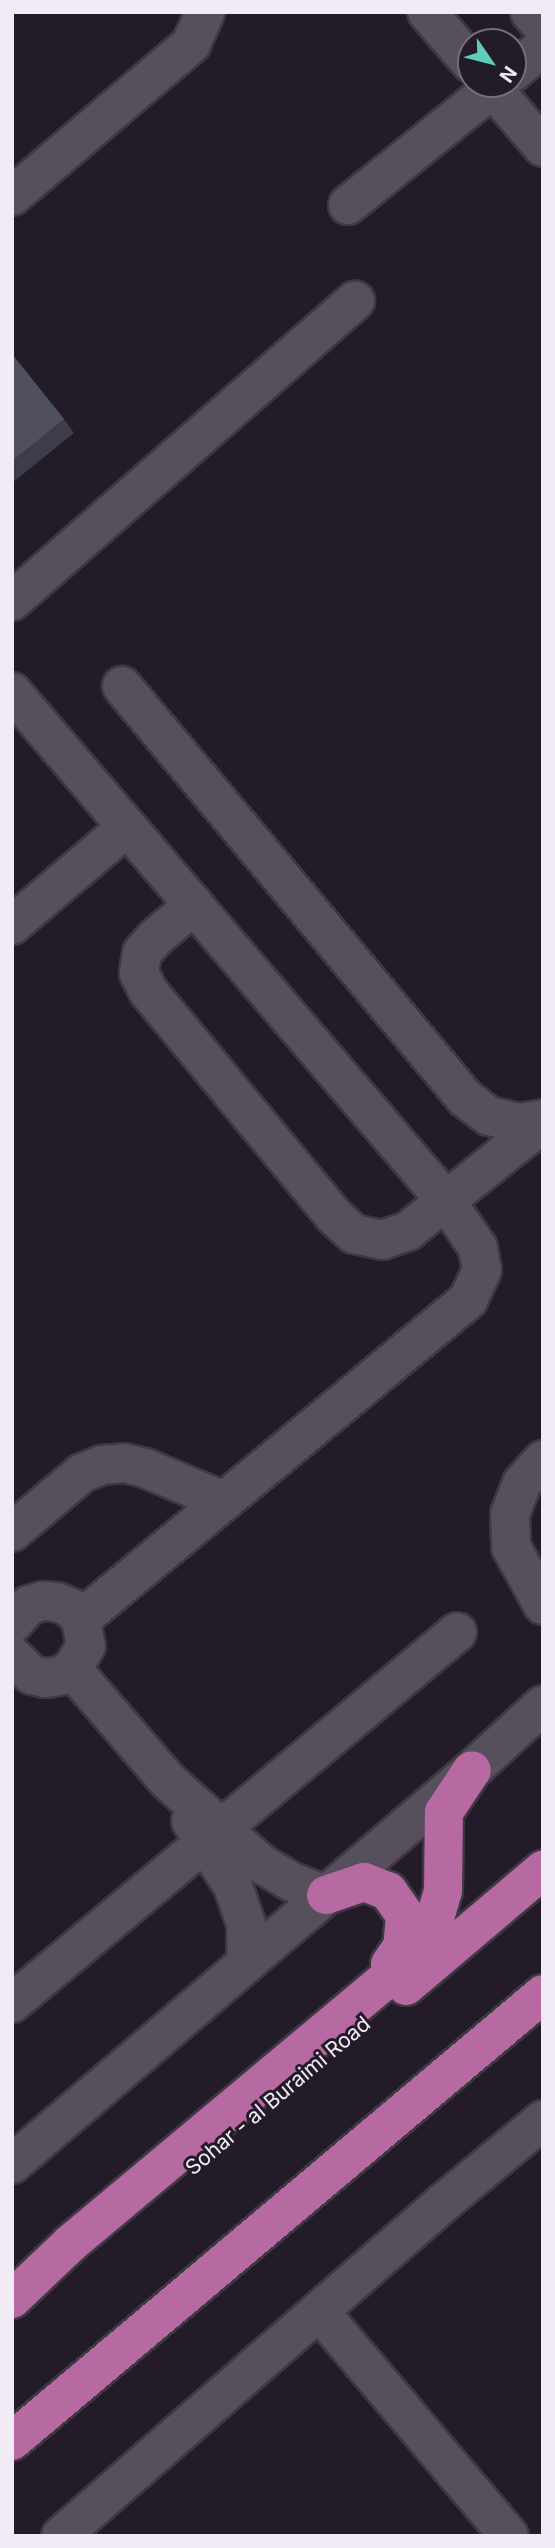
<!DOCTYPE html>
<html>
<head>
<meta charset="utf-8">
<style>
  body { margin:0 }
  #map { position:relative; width:555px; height:2548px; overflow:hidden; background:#231b28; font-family:Inter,sans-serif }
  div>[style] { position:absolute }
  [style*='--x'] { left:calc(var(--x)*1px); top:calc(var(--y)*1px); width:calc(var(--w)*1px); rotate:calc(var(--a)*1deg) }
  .roads { filter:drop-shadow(2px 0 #3e3842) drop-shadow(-2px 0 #3e3842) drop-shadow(0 2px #3e3842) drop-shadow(0 -2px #3e3842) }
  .minor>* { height:38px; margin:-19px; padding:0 19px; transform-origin:19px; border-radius:19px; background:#584f5d }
  .highway>* { height:38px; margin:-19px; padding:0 19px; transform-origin:19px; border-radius:19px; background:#b76aa1 }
  .wall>* { inset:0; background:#3d3c4b }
  .building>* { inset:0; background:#504f5d }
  span { translate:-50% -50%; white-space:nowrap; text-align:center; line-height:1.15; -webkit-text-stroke:6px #231b28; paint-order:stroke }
  .street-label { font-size:21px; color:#f0ebf4 }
  .frame { position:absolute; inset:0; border:14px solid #f0ebf4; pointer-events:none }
  .north { position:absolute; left:457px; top:28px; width:70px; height:70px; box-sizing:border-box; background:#231b28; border:2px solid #756e7a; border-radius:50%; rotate:125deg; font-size:19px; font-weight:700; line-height:28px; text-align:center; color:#f0ebf4 }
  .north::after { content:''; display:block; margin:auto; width:24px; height:32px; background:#5cceba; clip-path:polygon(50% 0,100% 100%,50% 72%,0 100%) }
</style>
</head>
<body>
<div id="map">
  <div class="roads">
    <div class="minor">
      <div style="--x:427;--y:12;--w:67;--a:49.2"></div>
      <div style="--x:530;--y:12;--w:20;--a:49"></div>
      <div style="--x:513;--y:72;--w:39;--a:-40"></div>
      <div style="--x:489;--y:84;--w:83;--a:49.4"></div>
      <div style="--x:12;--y:196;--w:235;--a:-40.3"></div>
      <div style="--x:191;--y:44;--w:35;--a:-66"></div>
      <div style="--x:348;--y:205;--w:193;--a:-38.9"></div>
      <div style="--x:12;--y:601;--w:456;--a:-41.2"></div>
      <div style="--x:122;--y:686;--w:536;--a:50.22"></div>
      <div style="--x:465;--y:1098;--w:30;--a:37"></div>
      <div style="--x:489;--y:1116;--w:31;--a:13"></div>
      <div style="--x:519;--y:1123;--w:24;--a:-9"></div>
      <div style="--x:12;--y:692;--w:670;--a:49.54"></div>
      <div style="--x:447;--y:1202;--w:55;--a:56"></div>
      <div style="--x:478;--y:1248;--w:22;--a:80"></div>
      <div style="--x:482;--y:1270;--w:33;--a:115"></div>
      <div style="--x:468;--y:1300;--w:502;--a:140.5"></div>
      <div style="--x:194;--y:905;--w:51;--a:139.8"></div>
      <div style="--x:155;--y:938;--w:20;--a:131"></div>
      <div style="--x:142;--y:953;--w:20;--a:99"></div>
      <div style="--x:139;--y:973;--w:20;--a:63"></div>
      <div style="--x:148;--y:991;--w:292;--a:50.4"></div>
      <div style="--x:334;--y:1216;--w:27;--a:42"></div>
      <div style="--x:354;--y:1234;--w:29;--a:12"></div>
      <div style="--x:382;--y:1240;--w:28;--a:-19"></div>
      <div style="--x:408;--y:1231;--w:173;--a:-38.7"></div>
      <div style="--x:12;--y:925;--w:151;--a:-40.4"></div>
      <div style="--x:543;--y:1460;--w:31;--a:132"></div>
      <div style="--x:522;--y:1483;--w:33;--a:111"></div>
      <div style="--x:510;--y:1514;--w:33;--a:88"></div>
      <div style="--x:511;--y:1547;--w:66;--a:61.1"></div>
      <div style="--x:12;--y:1532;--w:92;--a:-40.1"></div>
      <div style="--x:82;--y:1473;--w:22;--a:-22"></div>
      <div style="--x:102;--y:1465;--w:22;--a:-5"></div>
      <div style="--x:124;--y:1463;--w:22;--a:13"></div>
      <div style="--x:145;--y:1468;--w:85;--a:22.9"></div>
      <div style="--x:12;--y:1624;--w:25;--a:-48"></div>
      <div style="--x:29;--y:1605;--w:15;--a:-16"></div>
      <div style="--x:43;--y:1601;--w:14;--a:4"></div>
      <div style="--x:57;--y:1602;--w:15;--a:23"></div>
      <div style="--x:71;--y:1608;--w:15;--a:48"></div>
      <div style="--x:81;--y:1619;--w:27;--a:80"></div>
      <div style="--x:86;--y:1646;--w:27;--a:121"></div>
      <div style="--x:72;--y:1669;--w:14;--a:150"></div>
      <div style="--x:60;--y:1676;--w:15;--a:172"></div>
      <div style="--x:45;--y:1678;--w:13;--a:-167"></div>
      <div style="--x:32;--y:1675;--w:28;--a:-136"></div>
      <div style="--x:72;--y:1669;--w:146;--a:49.4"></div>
      <div style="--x:167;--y:1780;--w:125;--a:41.7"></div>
      <div style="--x:260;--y:1863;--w:37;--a:31"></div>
      <div style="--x:292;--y:1882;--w:36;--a:21"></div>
      <div style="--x:191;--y:1821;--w:77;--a:57.1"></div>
      <div style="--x:233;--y:1886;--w:40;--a:71.1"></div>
      <div style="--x:246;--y:1924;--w:39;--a:89"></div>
      <div style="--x:222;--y:1828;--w:306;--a:-39.8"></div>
      <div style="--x:12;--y:2003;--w:249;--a:-39.8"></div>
      <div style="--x:12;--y:2164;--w:606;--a:-40.58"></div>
      <div style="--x:472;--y:1770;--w:96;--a:-42.5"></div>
      <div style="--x:319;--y:2311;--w:294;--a:49.8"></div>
      <div style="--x:61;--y:2536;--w:507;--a:-41.08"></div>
      <div style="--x:443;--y:2203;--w:130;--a:-39.7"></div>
    </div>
    <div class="highway">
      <div style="--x:326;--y:1895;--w:40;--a:-18.9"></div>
      <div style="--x:364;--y:1882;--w:26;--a:21"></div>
      <div style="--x:388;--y:1891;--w:29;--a:55"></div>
      <div style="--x:405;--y:1915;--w:32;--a:95"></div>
      <div style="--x:402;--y:1947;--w:21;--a:125"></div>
      <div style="--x:406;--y:1986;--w:180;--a:-40.3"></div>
      <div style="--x:12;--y:2299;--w:81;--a:-43.5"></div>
      <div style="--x:71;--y:2243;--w:435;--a:-39.9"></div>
      <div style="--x:405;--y:1964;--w:51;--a:-55.4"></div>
      <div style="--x:434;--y:1922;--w:32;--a:-74"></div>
      <div style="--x:443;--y:1891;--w:79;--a:-89.3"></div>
      <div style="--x:444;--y:1812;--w:50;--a:-56.3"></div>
      <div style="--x:12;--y:2441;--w:694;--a:-40.09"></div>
    </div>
  </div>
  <div class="wall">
    <div style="clip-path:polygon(12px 354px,64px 419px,74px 433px,12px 483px)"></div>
  </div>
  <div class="building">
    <div style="clip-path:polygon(12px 354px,64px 419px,12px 461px)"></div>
  </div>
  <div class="street-label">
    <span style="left:278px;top:2096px;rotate:-40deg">Sohar - al Buraimi Road</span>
  </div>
  <div class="frame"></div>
  <div class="north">N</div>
</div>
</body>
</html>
